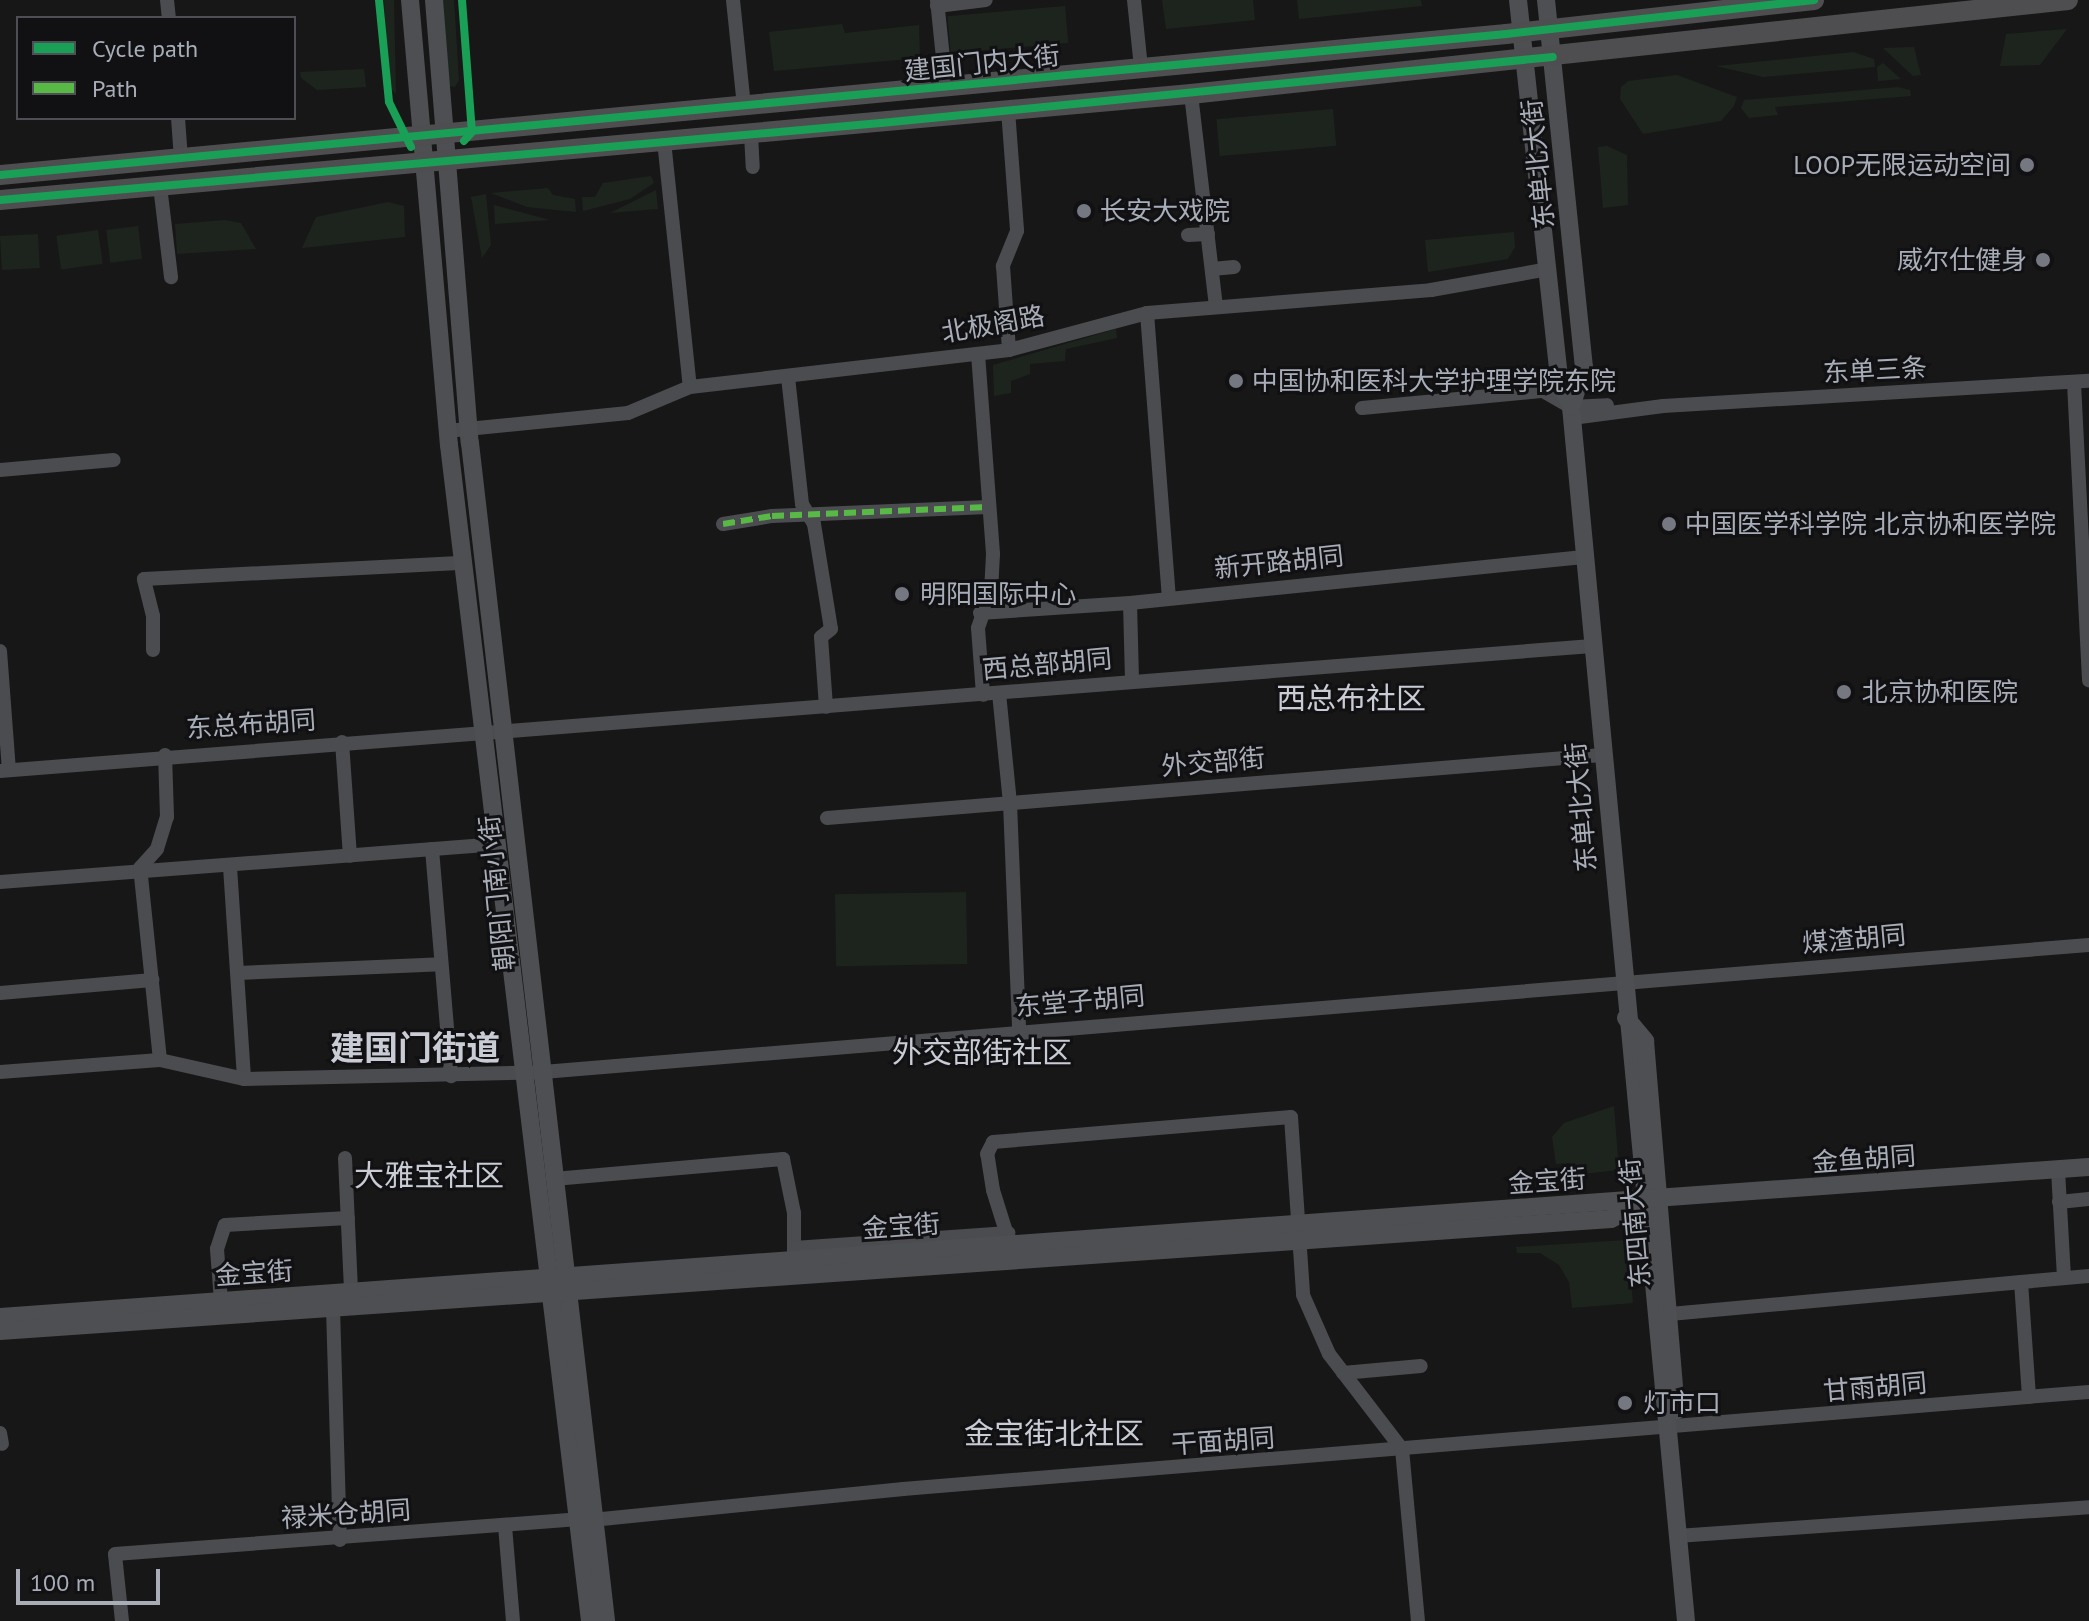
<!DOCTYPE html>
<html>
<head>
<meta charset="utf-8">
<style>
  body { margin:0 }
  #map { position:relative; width:2089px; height:1621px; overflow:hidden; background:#171717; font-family:"PT Sans","Noto Sans SC",sans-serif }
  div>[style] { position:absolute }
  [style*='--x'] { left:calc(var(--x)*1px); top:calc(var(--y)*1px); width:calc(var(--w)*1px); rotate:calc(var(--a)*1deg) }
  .green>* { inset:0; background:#1d241e; transform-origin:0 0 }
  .minor>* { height:14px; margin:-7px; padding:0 7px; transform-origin:7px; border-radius:7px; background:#4b4c50 }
  .major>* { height:18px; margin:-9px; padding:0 9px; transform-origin:9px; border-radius:9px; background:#4d4f52 }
  .highway>* { height:20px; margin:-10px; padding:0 10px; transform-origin:10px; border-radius:10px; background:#4e4e51 }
  .quiet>* { height:6px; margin-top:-3px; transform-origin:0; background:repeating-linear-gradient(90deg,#58b947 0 12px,transparent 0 18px) }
  .cycleway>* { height:8px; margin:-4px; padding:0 4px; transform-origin:4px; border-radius:4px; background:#1a9f57 }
  .dots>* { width:22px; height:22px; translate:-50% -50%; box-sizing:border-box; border:4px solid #111113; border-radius:50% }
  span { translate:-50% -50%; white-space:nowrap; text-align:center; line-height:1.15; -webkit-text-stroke:6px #111113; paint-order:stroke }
  .street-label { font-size:26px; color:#a8adb8 }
  .poi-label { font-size:26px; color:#a8adb8 }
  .right { translate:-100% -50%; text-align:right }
  .left { translate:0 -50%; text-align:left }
  .quarter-label { font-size:30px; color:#c9ccd4 }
  .district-label { font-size:34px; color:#c9ccd4; font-weight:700 }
  .legend { position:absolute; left:16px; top:16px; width:280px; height:104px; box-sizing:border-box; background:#111113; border:2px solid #4d4f55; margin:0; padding:10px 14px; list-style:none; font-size:24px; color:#a8adb8 }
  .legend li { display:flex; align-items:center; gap:16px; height:40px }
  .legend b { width:40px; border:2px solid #4d4f55 }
  .scale { position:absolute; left:16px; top:1569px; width:144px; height:36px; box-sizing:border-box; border:4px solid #a8adb8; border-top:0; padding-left:10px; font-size:24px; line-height:28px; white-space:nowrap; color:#a8adb8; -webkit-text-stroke:6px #111113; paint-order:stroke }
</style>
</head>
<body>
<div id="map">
  <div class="green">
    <div style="clip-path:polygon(384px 0,394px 0,396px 94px,389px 87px)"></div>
    <div style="clip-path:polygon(441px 0,454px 0,459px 80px,455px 87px,448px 86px)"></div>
    <div style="clip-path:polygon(1162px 0,1253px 0,1255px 20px,1166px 29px)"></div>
    <div style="clip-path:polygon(1297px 0,1421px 0,1422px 6px,1299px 19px)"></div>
    <div style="left:1065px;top:6px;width:37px;height:118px;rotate:85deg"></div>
    <div style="clip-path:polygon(842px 24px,845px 33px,919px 25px,920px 58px,774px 71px,769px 32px)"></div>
    <div style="clip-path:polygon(2067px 29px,2040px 65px,2000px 66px,2006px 34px)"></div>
    <div style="clip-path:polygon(1914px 47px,1921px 75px,1913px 76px,1883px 48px)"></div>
    <div style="clip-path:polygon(1853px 52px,1874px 59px,1875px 67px,1763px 77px,1716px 66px)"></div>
    <div style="clip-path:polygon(1883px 63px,1901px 79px,1878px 81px,1877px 67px)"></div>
    <div style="clip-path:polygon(364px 69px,366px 87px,317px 90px,301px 78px,300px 72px)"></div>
    <div style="clip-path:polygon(1677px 75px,1737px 97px,1734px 106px,1721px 121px,1643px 134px,1620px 99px,1621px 87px,1628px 81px)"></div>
    <div style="clip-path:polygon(1898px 87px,1910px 90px,1911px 96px,1775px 107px,1778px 115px,1749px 118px,1741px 108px,1744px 100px)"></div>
    <div style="left:1333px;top:109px;width:37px;height:117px;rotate:85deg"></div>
    <div style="clip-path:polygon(1607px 146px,1627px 155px,1628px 205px,1603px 208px,1598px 147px)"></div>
    <div style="clip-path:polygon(651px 176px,654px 183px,630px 199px,583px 211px,582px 197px,595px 197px,603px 183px)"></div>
    <div style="clip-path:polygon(548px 188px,553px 195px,575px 199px,576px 212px,527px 207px,491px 193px)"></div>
    <div style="clip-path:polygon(656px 190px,658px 209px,610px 213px)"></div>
    <div style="clip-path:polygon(486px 194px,491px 245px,482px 258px,471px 197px)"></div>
    <div style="clip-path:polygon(388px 202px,404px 206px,405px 237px,302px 248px,316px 217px)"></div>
    <div style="clip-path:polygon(494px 205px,520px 212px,550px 220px,495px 224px)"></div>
    <div style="clip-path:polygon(225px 220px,241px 223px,256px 249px,177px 254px,175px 224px)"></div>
    <div style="left:138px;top:226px;width:33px;height:32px;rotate:83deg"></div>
    <div style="left:98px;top:230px;width:34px;height:42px;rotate:82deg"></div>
    <div style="clip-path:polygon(1514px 232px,1515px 247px,1508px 259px,1428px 272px,1425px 240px)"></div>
    <div style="left:38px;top:234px;width:34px;height:38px;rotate:87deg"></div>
    <div style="clip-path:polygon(1116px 329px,1117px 338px,1066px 349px,1065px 361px,1030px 364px,1030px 374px,1011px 381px,1011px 393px,994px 396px,993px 365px)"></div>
    <div style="left:966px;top:892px;width:72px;height:131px;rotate:89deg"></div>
    <div style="clip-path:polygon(1614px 1106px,1619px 1170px,1573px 1175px,1571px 1163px,1556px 1164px,1552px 1137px,1564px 1123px)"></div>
    <div style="clip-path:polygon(1627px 1240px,1633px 1303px,1572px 1308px,1569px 1282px,1559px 1265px,1540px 1253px,1517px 1253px,1516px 1247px)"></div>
  </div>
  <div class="minor">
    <div style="--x:167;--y:0;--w:18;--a:84"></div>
    <div style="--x:733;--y:0;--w:107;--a:84.1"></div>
    <div style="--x:937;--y:0;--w:87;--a:84.1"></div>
    <div style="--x:1134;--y:0;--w:68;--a:84.1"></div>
    <div style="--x:937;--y:6;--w:49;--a:-7"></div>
    <div style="--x:1191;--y:94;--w:214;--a:83.3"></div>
    <div style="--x:1008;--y:110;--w:121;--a:85.7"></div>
    <div style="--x:1017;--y:231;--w:38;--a:112"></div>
    <div style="--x:1003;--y:266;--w:84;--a:85.9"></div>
    <div style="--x:178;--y:118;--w:41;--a:85.8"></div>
    <div style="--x:751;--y:134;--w:33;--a:87"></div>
    <div style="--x:664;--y:141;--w:247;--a:84"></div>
    <div style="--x:160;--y:186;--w:92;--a:83.1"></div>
    <div style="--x:1188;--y:235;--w:20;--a:-3"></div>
    <div style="--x:1212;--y:269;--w:22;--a:-5"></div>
    <div style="--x:1147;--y:313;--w:285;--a:85.6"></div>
    <div style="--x:978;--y:354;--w:201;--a:85.7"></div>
    <div style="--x:993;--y:554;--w:36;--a:93"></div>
    <div style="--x:991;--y:590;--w:40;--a:108.9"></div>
    <div style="--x:978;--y:628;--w:67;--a:85.7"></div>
    <div style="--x:788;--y:377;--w:128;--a:83.7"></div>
    <div style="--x:802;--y:504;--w:23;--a:59"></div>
    <div style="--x:814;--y:524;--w:106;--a:80.8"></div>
    <div style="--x:831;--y:629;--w:13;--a:141"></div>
    <div style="--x:821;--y:637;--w:70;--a:85.9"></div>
    <div style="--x:2074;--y:383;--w:298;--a:87.1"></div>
    <div style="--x:1362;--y:408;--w:182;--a:-5.4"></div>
    <div style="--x:1543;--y:391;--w:32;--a:30"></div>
    <div style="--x:1571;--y:407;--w:36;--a:-3"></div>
    <div style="--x:1572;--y:418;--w:92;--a:-7.5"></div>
    <div style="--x:1663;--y:406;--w:427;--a:-3.4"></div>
    <div style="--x:447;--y:431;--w:182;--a:-5.7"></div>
    <div style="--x:628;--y:413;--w:67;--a:-22.8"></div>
    <div style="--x:690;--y:387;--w:321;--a:-6.6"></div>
    <div style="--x:1009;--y:350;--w:143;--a:-15"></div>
    <div style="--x:1147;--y:313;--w:285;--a:-4.6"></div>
    <div style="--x:1431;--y:290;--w:120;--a:-10.1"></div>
    <div style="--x:0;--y:470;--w:114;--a:-5"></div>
    <div style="--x:723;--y:524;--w:50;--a:-9.3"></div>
    <div style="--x:772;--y:516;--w:216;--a:-2.4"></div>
    <div style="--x:1130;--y:603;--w:77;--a:88.5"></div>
    <div style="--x:980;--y:613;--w:150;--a:-3.8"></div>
    <div style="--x:1130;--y:603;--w:456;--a:-5.8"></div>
    <div style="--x:153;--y:650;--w:34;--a:-90"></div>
    <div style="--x:153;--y:616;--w:38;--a:-104"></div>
    <div style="--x:144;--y:579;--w:320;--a:-2.9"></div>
    <div style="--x:0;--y:651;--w:119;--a:85.7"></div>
    <div style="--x:999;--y:693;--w:111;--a:84.3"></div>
    <div style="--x:1010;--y:803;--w:227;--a:87.7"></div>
    <div style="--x:342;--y:742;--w:114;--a:86"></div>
    <div style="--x:0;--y:771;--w:1597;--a:-4.49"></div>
    <div style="--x:827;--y:818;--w:778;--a:-4.65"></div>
    <div style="--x:432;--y:849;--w:228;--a:85.2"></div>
    <div style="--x:230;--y:867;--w:212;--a:86.2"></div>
    <div style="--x:0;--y:882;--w:500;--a:-4.35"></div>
    <div style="--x:238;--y:973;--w:203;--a:-2.5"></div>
    <div style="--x:0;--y:993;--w:153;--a:-4.9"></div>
    <div style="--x:160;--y:1060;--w:193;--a:-95.9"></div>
    <div style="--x:140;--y:868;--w:25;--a:-48"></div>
    <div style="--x:157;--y:849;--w:34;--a:-73"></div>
    <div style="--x:167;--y:817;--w:62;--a:-91.8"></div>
    <div style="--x:0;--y:1072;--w:160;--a:-4.3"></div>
    <div style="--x:160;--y:1060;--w:86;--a:12.7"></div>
    <div style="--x:244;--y:1079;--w:299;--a:-1.3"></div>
    <div style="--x:543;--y:1072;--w:1551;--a:-4.7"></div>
    <div style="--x:345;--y:1158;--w:134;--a:87.4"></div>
    <div style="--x:2058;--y:1170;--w:108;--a:86.8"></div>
    <div style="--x:554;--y:1179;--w:230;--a:-5"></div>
    <div style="--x:783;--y:1159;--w:55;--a:78.5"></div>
    <div style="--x:794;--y:1213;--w:57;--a:90"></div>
    <div style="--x:2059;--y:1202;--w:30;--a:-6"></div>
    <div style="--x:794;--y:1248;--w:215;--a:-4"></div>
    <div style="--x:1013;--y:1254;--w:67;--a:-107.4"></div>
    <div style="--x:993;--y:1190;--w:36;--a:-99"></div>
    <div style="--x:987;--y:1154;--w:13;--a:-63"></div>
    <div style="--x:993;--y:1142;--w:299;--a:-4.8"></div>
    <div style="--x:1291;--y:1117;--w:178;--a:86.1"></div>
    <div style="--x:1303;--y:1295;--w:64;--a:66.2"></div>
    <div style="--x:1329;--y:1354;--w:120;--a:52.5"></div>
    <div style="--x:1402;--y:1449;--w:173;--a:84.7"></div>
    <div style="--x:2021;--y:1282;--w:115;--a:86"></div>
    <div style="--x:221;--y:1301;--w:52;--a:-94.4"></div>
    <div style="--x:217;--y:1249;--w:25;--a:-72"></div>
    <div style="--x:225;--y:1225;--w:123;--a:-3.3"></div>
    <div style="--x:333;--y:1308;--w:232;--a:88.3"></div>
    <div style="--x:1659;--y:1315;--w:432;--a:-5.2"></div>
    <div style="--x:1343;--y:1373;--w:78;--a:-5.1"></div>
    <div style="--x:0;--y:1433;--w:11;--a:80"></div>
    <div style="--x:592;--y:1520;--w:313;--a:-5.7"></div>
    <div style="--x:903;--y:1489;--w:1190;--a:-4.68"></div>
    <div style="--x:505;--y:1526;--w:95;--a:85.2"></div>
    <div style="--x:1677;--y:1536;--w:413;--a:-4"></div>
    <div style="--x:122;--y:1621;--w:67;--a:-96"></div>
    <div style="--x:115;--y:1554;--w:465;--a:-4.3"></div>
  </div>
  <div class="major">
    <div style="--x:410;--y:0;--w:447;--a:85"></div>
    <div style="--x:449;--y:445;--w:1184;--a:83.16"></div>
    <div style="--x:434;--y:0;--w:444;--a:85.4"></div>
    <div style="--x:470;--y:443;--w:1186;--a:83.41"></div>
    <div style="--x:1518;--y:0;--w:378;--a:83.8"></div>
    <div style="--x:1559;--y:376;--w:33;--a:69"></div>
    <div style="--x:1571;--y:407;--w:1219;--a:84.59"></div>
    <div style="--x:1546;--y:0;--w:369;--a:84.1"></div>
    <div style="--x:1584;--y:367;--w:42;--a:108"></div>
    <div style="--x:1626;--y:1018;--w:30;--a:50"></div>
    <div style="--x:1645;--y:1041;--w:371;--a:85.2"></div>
    <div style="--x:0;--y:1317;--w:2094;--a:-4.11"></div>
    <div style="--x:0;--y:1331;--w:1615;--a:-3.98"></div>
    <div style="--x:1611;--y:1219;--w:34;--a:-28"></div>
  </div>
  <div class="highway">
    <div style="--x:0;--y:175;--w:1513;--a:-5.35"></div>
    <div style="--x:1506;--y:34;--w:310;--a:-6.3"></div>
    <div style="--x:0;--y:200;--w:1196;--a:-5.09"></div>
    <div style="--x:1191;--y:94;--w:882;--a:-6.12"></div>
  </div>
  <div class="quiet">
    <div style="--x:723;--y:524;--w:50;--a:-9.3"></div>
    <div style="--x:772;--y:516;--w:216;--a:-2.4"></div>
  </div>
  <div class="cycleway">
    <div style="--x:379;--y:0;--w:102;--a:84.4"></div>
    <div style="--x:389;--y:102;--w:50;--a:63.9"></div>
    <div style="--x:462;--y:0;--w:132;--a:85.7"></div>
    <div style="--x:472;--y:132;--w:12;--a:132"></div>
    <div style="--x:0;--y:175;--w:1513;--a:-5.35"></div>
    <div style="--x:1506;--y:34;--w:310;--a:-6.3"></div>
    <div style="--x:0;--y:200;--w:884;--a:-4.99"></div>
    <div style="--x:881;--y:123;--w:675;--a:-5.61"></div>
  </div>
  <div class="dots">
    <div style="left:2027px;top:165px;background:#757880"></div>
    <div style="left:1084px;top:211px;background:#757880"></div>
    <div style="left:2043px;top:260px;background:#757880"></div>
    <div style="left:1236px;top:381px;background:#757880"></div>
    <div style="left:1669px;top:524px;background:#757880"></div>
    <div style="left:902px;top:594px;background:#757880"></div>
    <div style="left:1844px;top:692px;background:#757880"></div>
    <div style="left:1625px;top:1403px;background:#757880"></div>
  </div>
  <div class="street-label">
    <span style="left:982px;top:63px;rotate:-6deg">建国门内大街</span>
    <span style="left:1538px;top:164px;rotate:-96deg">东单北大街</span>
    <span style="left:993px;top:324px;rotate:-10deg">北极阁路</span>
    <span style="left:1875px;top:370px;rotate:-3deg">东单三条</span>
    <span style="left:1279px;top:562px;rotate:-6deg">新开路胡同</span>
    <span style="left:1047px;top:664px;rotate:-5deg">西总部胡同</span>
    <span style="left:251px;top:724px;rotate:-4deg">东总布胡同</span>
    <span style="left:1213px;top:762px;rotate:-5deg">外交部街</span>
    <span style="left:1581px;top:807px;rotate:-95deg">东单北大街</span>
    <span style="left:497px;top:893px;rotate:-96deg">朝阳门南小街</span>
    <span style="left:1854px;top:939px;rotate:-5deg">煤渣胡同</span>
    <span style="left:1080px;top:1001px;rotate:-5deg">东堂子胡同</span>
    <span style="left:1864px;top:1159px;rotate:-4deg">金鱼胡同</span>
    <span style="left:1547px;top:1181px;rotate:-4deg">金宝街</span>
    <span style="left:1635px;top:1223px;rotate:-95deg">东四南大街</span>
    <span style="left:901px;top:1226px;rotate:-4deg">金宝街</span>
    <span style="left:254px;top:1273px;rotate:-4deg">金宝街</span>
    <span style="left:1875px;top:1387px;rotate:-5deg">甘雨胡同</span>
    <span style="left:1223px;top:1441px;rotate:-4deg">干面胡同</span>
    <span style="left:346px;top:1514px;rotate:-4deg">禄米仓胡同</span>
  </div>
  <div class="poi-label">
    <span class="right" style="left:2011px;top:165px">LOOP无限运动空间</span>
    <span class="left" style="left:1100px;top:211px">长安大戏院</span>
    <span class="right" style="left:2027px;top:260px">威尔仕健身</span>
    <span class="left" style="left:1252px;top:381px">中国协和医科大学护理学院东院</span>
    <span class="left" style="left:1685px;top:524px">中国医学科学院 北京协和医学院</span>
    <span class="left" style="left:920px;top:594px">明阳国际中心</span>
    <span class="left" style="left:1862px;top:692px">北京协和医院</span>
    <span class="left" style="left:1643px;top:1403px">灯市口</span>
  </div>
  <div class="quarter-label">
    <span style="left:1351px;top:698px">西总布社区</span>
    <span style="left:982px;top:1052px">外交部街社区</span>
    <span style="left:429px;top:1175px">大雅宝社区</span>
    <span style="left:1054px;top:1433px">金宝街北社区</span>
  </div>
  <div class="district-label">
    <span style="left:415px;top:1048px">建国门街道</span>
  </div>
  <ul class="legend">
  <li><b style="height:10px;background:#1a9f57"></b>Cycle path</li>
  <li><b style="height:10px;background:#58b947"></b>Path</li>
  </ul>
  <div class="scale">100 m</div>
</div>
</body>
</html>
